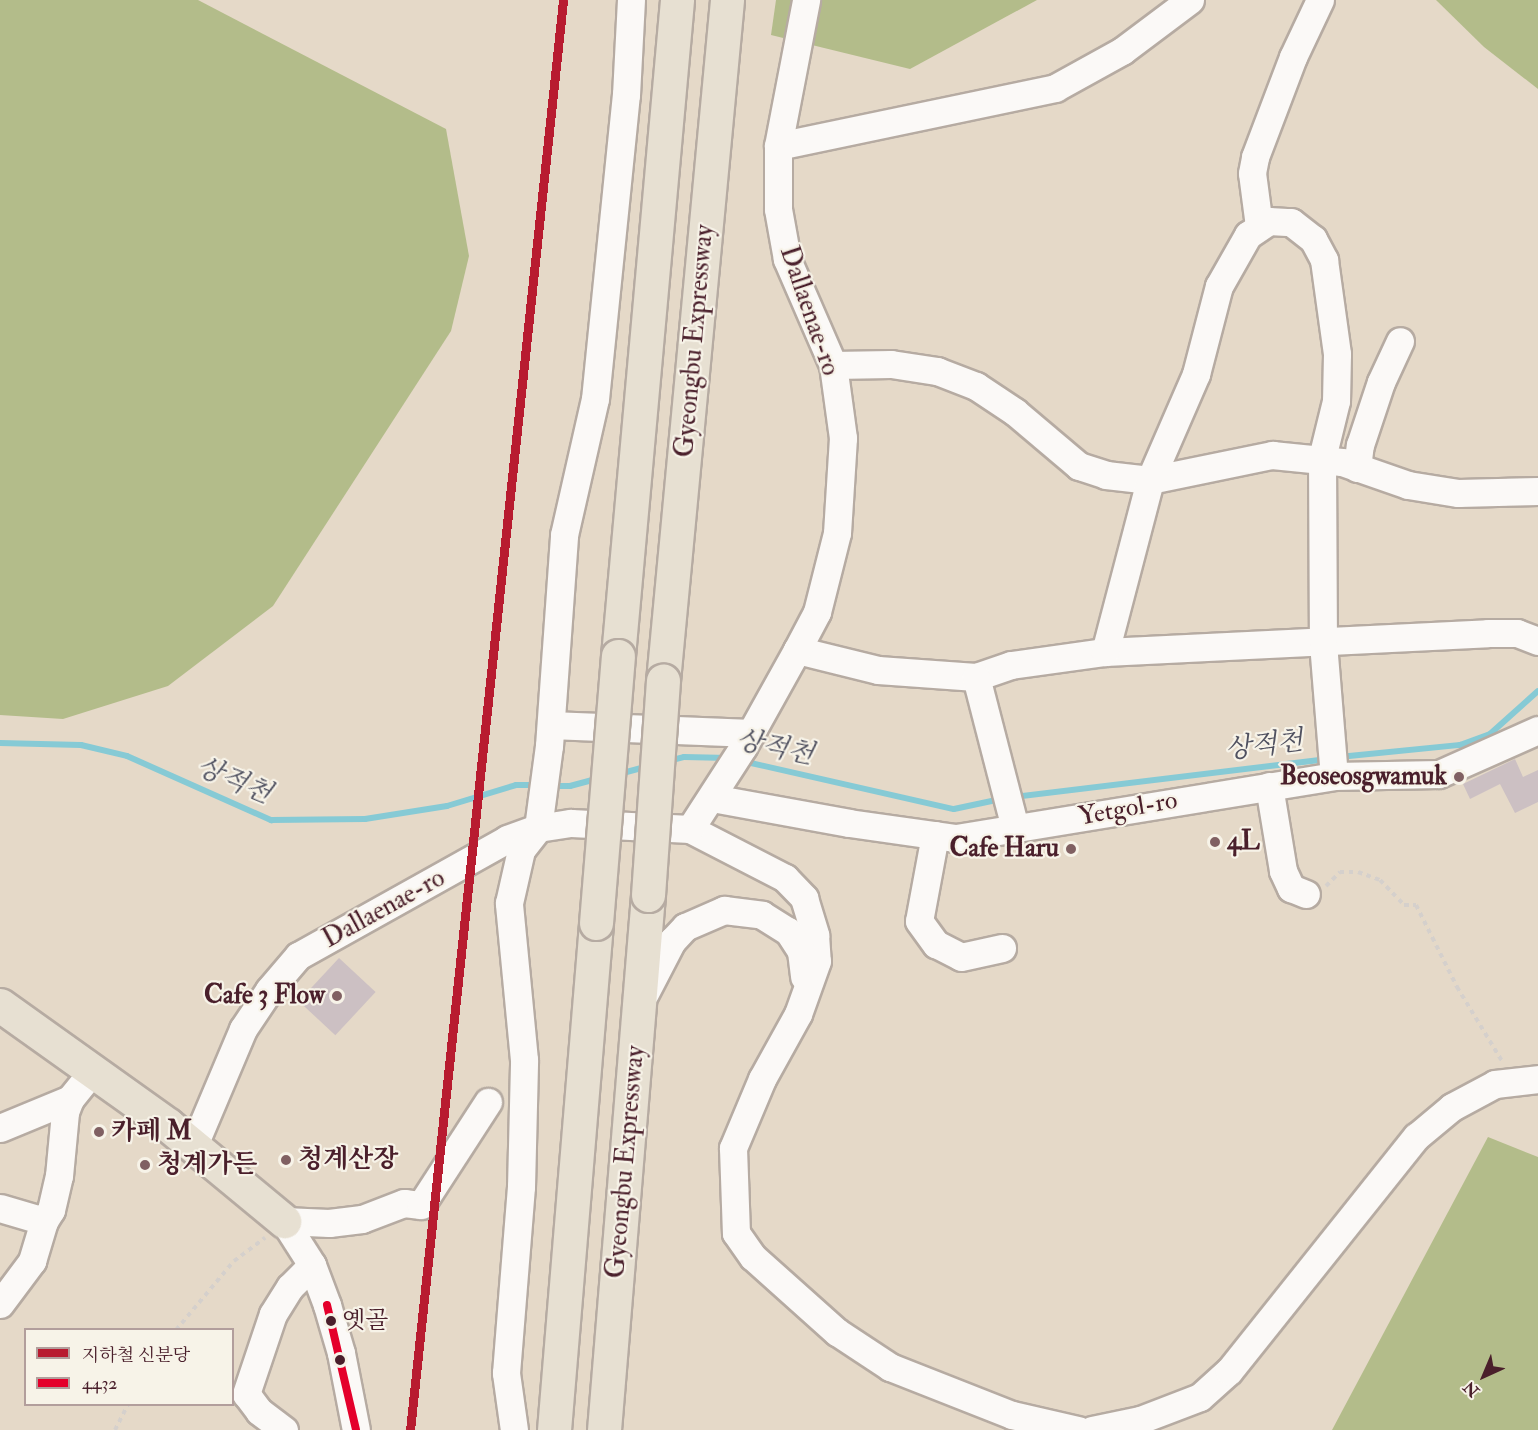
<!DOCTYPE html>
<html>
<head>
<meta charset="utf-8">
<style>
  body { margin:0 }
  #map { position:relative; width:1538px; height:1430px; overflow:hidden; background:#e5d9c8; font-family:"IM FELL Double Pica","Noto Serif KR",serif }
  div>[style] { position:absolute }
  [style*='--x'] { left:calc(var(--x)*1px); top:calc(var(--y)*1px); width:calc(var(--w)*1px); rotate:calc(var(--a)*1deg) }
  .forest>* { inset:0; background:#b3bc8a }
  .stream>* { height:6px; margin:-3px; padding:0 3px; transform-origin:3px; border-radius:3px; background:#86cad5 }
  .building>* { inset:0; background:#ccc0c3; transform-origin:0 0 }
  .path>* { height:4px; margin-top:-2px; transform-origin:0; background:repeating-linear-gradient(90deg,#d5d0cc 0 4.5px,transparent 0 9px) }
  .roads { filter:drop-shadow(2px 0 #b6aba2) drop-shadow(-2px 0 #b6aba2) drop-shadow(0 2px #b6aba2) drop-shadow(0 -2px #b6aba2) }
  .minor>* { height:27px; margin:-13.5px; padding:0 13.5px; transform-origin:13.5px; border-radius:13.5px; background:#fbf9f7 }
  .major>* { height:33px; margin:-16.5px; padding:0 16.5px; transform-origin:16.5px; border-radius:16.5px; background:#e7e0d2 }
  .highway>* { height:33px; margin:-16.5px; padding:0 16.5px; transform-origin:16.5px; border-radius:16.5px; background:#e7e0d2 }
  .bridges { filter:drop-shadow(2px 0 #b6aba2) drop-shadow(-2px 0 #b6aba2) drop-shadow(0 2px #b6aba2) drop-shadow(0 -2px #b6aba2) }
  .highway-bridge>* { height:33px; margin:-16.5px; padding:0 16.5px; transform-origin:16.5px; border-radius:16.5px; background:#e7e0d2 }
  .bus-1>* { height:8px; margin:-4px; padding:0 4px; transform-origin:4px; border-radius:4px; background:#e4002b }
  .metro-1>* { height:9px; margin:-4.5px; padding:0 4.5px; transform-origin:4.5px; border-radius:4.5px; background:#b81b30 }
  .dots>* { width:16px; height:16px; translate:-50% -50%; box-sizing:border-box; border:3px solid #f7f3e8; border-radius:50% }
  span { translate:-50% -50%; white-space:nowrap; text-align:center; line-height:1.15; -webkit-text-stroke:4.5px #f7f3e8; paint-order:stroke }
  .bus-label { font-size:24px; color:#4a1f2b }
  .left { translate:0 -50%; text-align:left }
  .street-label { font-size:26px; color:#4a1f2b }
  .poi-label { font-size:26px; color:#4a1f2b; font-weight:700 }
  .right { translate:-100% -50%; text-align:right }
  .water-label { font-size:27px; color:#505160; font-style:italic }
  .legend { position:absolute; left:24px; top:1328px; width:210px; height:78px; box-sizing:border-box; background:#f7f3e8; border:2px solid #b29e9c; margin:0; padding:8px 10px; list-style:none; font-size:18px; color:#4a1f2b }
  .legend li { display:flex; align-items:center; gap:12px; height:30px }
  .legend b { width:30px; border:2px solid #b29e9c }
  .north { position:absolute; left:1454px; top:1346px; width:60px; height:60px; -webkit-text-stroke:4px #f7f3e8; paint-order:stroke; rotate:224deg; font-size:16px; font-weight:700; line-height:24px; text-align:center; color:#4a1f2b }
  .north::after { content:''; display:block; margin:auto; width:21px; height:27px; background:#4a1f2b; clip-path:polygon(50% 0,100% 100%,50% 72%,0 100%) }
</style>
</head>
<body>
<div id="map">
  <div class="forest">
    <div style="clip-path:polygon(0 0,198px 0,446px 129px,469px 256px,451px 331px,273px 606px,168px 686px,63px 719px,0 715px)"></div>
    <div style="clip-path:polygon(776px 0,1037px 0,910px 69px,771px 35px)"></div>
    <div style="clip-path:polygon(1436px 0,1538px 0,1538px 89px,1484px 47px)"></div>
    <div style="clip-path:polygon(1488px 1137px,1538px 1157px,1538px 1430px,1332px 1430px)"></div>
  </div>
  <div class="stream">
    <div style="--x:0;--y:743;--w:81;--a:1.4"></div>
    <div style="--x:81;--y:745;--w:47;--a:13.4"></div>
    <div style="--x:127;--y:756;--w:158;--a:24"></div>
    <div style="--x:271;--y:820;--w:94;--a:-0.6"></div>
    <div style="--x:365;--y:819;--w:83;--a:-9"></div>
    <div style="--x:447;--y:806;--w:72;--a:-16.9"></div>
    <div style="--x:516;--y:785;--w:22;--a:0"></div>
    <div style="--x:1339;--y:757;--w:122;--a:-5.7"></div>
    <div style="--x:1460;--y:745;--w:32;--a:-20"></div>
    <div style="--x:1490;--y:734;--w:64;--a:-41.9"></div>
    <div style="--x:668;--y:761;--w:16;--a:-14"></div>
    <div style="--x:684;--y:757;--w:45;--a:1.3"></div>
    <div style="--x:742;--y:761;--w:217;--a:12.8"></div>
    <div style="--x:954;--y:809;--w:48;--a:-12"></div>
    <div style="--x:619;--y:774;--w:28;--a:-15"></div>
    <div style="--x:551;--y:786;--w:19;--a:0"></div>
    <div style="--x:570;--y:786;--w:28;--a:-15"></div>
    <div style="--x:1014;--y:797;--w:314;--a:-6.9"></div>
  </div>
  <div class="building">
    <div style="clip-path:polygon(1515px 759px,1523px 777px,1538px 770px,1538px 802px,1515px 813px,1500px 784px,1470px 799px,1463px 784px)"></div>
    <div style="left:339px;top:958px;width:50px;height:59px;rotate:43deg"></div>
  </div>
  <div class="path">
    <div style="--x:1326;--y:886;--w:20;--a:-45"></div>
    <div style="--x:1340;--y:872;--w:18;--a:0"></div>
    <div style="--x:1358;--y:872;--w:23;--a:20"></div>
    <div style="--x:1380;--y:880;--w:35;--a:46"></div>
    <div style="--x:1404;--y:905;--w:12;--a:0"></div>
    <div style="--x:1416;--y:905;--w:92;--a:63.4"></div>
    <div style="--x:1457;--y:987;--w:87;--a:58.7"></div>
    <div style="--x:176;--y:1330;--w:90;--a:-50"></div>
    <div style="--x:234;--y:1261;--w:39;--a:-37"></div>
    <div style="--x:115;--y:1430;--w:29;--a:-63"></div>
  </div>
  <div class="roads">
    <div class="minor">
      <div style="--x:778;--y:146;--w:283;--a:-11.8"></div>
      <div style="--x:1055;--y:88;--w:77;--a:-28.9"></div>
      <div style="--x:1122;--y:51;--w:85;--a:-36.9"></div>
      <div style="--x:1259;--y:226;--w:53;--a:-97.5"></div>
      <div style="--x:1252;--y:173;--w:16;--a:-79"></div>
      <div style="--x:1255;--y:157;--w:107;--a:-69.2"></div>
      <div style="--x:1293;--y:57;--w:63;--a:-64.7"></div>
      <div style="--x:833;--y:365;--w:58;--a:-1"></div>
      <div style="--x:891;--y:364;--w:47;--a:8.7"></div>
      <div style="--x:937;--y:371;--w:42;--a:21"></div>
      <div style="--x:976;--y:386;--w:47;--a:33.7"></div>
      <div style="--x:1015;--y:412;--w:84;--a:40.2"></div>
      <div style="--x:1079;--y:466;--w:28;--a:18"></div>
      <div style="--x:1106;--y:475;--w:44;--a:6.5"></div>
      <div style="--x:1150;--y:480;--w:125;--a:-11.6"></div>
      <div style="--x:1272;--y:455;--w:70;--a:5.7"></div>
      <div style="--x:1342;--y:462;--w:70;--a:19.2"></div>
      <div style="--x:1408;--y:485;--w:51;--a:9.1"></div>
      <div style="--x:1458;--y:493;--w:80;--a:-1.4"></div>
      <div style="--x:1357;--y:468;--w:23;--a:-83"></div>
      <div style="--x:1360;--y:445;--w:66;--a:-71.6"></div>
      <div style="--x:1381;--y:382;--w:45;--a:-65.1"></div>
      <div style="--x:797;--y:650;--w:83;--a:13.9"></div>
      <div style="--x:878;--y:670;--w:98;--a:4.1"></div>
      <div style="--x:976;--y:677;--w:37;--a:-19"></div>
      <div style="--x:1011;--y:665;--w:95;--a:-7.9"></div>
      <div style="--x:1105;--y:652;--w:383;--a:-2.8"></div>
      <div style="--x:1488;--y:633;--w:29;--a:0"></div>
      <div style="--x:1517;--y:633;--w:22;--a:21"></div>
      <div style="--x:1105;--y:652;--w:178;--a:-75.3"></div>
      <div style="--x:1150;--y:480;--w:116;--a:-66.5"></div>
      <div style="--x:1196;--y:374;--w:91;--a:-75.4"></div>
      <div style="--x:1219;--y:286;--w:59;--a:-60.4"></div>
      <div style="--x:1248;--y:235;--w:25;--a:-34"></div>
      <div style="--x:1269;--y:221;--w:22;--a:3"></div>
      <div style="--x:1291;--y:222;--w:28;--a:38"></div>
      <div style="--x:1313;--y:239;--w:24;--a:62"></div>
      <div style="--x:1324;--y:260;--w:95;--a:82.1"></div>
      <div style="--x:1337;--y:354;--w:47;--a:91.2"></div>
      <div style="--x:1336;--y:401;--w:59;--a:103.8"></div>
      <div style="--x:1322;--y:458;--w:185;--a:89.7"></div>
      <div style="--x:1323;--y:643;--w:133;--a:85.3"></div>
      <div style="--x:976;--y:677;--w:156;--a:75.5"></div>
      <div style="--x:551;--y:725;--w:200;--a:2.3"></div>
      <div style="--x:1269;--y:786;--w:86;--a:80.6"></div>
      <div style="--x:1283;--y:871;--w:19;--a:65"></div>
      <div style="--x:1291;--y:888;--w:16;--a:22"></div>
      <div style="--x:712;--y:798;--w:139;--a:10.3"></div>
      <div style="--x:849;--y:823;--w:108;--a:8"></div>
      <div style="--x:956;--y:838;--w:383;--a:-9.3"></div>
      <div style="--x:1334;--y:776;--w:105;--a:-1.1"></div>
      <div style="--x:1439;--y:774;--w:108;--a:-24"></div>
      <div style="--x:690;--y:829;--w:107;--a:27.3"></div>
      <div style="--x:785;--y:878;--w:28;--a:46"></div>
      <div style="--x:804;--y:898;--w:39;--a:73"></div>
      <div style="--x:815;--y:935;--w:26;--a:86"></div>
      <div style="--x:817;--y:961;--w:56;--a:109.7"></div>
      <div style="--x:798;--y:1014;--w:74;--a:119"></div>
      <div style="--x:762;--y:1079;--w:75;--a:112.8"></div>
      <div style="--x:733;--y:1148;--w:85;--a:88"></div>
      <div style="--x:736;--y:1233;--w:29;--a:55"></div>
      <div style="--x:753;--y:1257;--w:113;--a:41.8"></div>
      <div style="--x:837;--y:1332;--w:64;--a:33.4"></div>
      <div style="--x:890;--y:1367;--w:131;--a:21.5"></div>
      <div style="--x:1012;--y:1415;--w:68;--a:12.8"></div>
      <div style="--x:935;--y:835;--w:87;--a:100.5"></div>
      <div style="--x:919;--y:921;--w:29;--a:54"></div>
      <div style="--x:936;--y:944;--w:28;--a:27"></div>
      <div style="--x:961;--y:957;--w:42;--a:-12.4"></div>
      <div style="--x:645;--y:993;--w:59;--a:-62.6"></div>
      <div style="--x:672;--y:941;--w:19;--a:-47"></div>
      <div style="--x:685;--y:927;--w:43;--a:-23.6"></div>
      <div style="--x:724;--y:910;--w:38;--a:7"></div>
      <div style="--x:762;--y:915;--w:31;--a:32"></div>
      <div style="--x:788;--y:931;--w:24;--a:57"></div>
      <div style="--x:801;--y:951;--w:26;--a:83"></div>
      <div style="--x:0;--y:1128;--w:76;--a:-22.5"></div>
      <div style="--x:194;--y:1145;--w:126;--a:-67.1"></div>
      <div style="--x:243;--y:1029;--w:47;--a:-56.3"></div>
      <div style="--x:269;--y:990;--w:45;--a:-49.5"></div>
      <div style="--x:298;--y:956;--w:240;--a:-29.2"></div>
      <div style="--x:507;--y:839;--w:33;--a:-20"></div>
      <div style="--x:538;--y:828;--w:33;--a:-9"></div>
      <div style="--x:571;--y:823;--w:119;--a:2.9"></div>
      <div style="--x:690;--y:829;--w:98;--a:-57.1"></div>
      <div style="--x:743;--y:747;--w:111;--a:-60.9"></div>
      <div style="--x:797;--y:650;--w:43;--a:-62.2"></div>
      <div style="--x:817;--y:612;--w:81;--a:-75.8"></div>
      <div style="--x:837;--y:533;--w:95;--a:-86.4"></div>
      <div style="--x:843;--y:438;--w:74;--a:-97.8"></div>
      <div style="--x:833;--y:365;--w:116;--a:-113.5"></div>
      <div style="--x:787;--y:259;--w:51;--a:-100.2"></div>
      <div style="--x:778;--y:209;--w:63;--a:-90"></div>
      <div style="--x:778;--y:146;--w:149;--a:-79.1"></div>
      <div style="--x:0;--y:1208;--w:46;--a:16.5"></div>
      <div style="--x:44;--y:1221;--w:13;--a:-58"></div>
      <div style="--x:51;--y:1210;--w:35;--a:-77"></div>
      <div style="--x:59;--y:1176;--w:64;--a:-84.6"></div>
      <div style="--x:65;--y:1112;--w:14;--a:-69"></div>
      <div style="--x:70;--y:1099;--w:38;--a:-51"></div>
      <div style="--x:284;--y:1221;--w:45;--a:2.5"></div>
      <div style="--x:329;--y:1223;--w:33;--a:-7"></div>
      <div style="--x:362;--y:1219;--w:45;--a:-20.9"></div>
      <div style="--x:404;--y:1203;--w:17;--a:7"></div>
      <div style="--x:421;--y:1205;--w:123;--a:-57"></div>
      <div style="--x:284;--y:1221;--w:52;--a:57.5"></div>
      <div style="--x:312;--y:1265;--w:43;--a:69.4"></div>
      <div style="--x:327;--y:1305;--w:50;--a:73.7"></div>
      <div style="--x:341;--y:1353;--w:78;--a:79"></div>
      <div style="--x:0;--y:1304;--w:54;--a:-53.3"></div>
      <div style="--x:32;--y:1261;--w:42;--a:-73.3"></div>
      <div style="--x:284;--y:1430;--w:31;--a:-143"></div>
      <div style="--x:259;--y:1411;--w:21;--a:-127"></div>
      <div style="--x:246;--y:1394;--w:84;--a:-71.4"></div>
      <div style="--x:273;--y:1314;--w:32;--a:-58"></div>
      <div style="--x:290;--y:1287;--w:31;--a:-45"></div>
      <div style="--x:514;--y:1430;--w:58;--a:-98"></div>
      <div style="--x:506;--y:1373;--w:187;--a:-85.4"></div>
      <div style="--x:521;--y:1187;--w:127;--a:-88.6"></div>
      <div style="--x:524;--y:1060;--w:158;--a:-95.5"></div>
      <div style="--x:509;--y:903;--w:54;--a:-77.2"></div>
      <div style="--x:521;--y:850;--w:28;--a:-52"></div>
      <div style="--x:538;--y:828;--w:83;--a:-82.4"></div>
      <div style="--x:549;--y:746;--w:212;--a:-85.9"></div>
      <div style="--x:564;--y:535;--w:139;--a:-77.2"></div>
      <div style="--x:595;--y:399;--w:306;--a:-84.2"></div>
      <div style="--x:626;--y:95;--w:95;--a:-87"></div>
      <div style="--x:1092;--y:1430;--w:49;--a:-11.8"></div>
      <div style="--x:1140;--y:1420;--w:64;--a:-21"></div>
      <div style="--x:1200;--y:1397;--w:39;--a:-42"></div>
      <div style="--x:1229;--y:1371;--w:300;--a:-51.4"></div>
      <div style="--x:1416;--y:1137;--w:47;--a:-39.8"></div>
      <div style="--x:1452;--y:1107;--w:49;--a:-28.1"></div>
      <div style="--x:1495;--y:1084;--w:43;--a:-6.6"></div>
    </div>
    <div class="major">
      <div style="--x:0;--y:1005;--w:206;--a:35.5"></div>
      <div style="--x:168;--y:1125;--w:151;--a:39.6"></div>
    </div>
    <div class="highway">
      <div style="--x:618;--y:656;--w:659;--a:-84.86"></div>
      <div style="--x:663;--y:681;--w:684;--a:-84.63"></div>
      <div style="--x:554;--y:1430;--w:509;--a:-85.26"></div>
      <div style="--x:604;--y:1430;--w:537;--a:-85.3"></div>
    </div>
  </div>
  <div class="bridges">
    <div class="highway-bridge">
      <div style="--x:648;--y:895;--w:215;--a:-86"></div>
      <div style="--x:596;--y:923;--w:268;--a:-85.3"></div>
    </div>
  </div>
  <div class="bus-1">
    <div style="--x:327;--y:1305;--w:128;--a:76.9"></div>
  </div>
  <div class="metro-1">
    <div style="--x:410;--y:1430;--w:1438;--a:-83.89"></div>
  </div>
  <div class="dots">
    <div style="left:1459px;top:777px;background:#806062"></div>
    <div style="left:1215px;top:842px;background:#806062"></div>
    <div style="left:1071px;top:849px;background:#806062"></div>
    <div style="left:337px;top:996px;background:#806062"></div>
    <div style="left:99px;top:1132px;background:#806062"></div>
    <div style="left:286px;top:1160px;background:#806062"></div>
    <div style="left:145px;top:1165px;background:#806062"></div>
    <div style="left:331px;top:1321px;background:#4a1f2b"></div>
    <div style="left:340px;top:1360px;background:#4a1f2b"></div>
  </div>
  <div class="bus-label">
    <span class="left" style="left:342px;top:1321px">옛골</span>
  </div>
  <div class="street-label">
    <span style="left:809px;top:311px;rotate:71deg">Dallaenae-ro</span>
    <span style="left:695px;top:341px;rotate:-85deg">Gyeongbu Expressway</span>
    <span style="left:1128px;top:809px;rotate:-10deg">Yetgol-ro</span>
    <span style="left:384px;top:909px;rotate:-29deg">Dallaenae-ro</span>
    <span style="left:626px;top:1162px;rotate:-85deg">Gyeongbu Expressway</span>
  </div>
  <div class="poi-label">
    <span class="right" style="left:1447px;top:777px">Beoseosgwamuk</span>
    <span class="left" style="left:1227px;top:842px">4L</span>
    <span class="right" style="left:1059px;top:849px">Cafe Haru</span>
    <span class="right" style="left:325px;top:996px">Cafe 3 Flow</span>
    <span class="left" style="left:111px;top:1132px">카페 M</span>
    <span class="left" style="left:298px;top:1160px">청계산장</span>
    <span class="left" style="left:157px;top:1165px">청계가든</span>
  </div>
  <div class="water-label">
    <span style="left:1264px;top:745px;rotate:-7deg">상적천</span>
    <span style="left:775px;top:747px;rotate:12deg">상적천</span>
    <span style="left:234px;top:780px;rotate:23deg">상적천</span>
  </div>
  <ul class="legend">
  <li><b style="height:8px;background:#b81b30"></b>지하철 신분당</li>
  <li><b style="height:8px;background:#e4002b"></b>4432</li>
  </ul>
  <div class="north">N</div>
</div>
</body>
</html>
